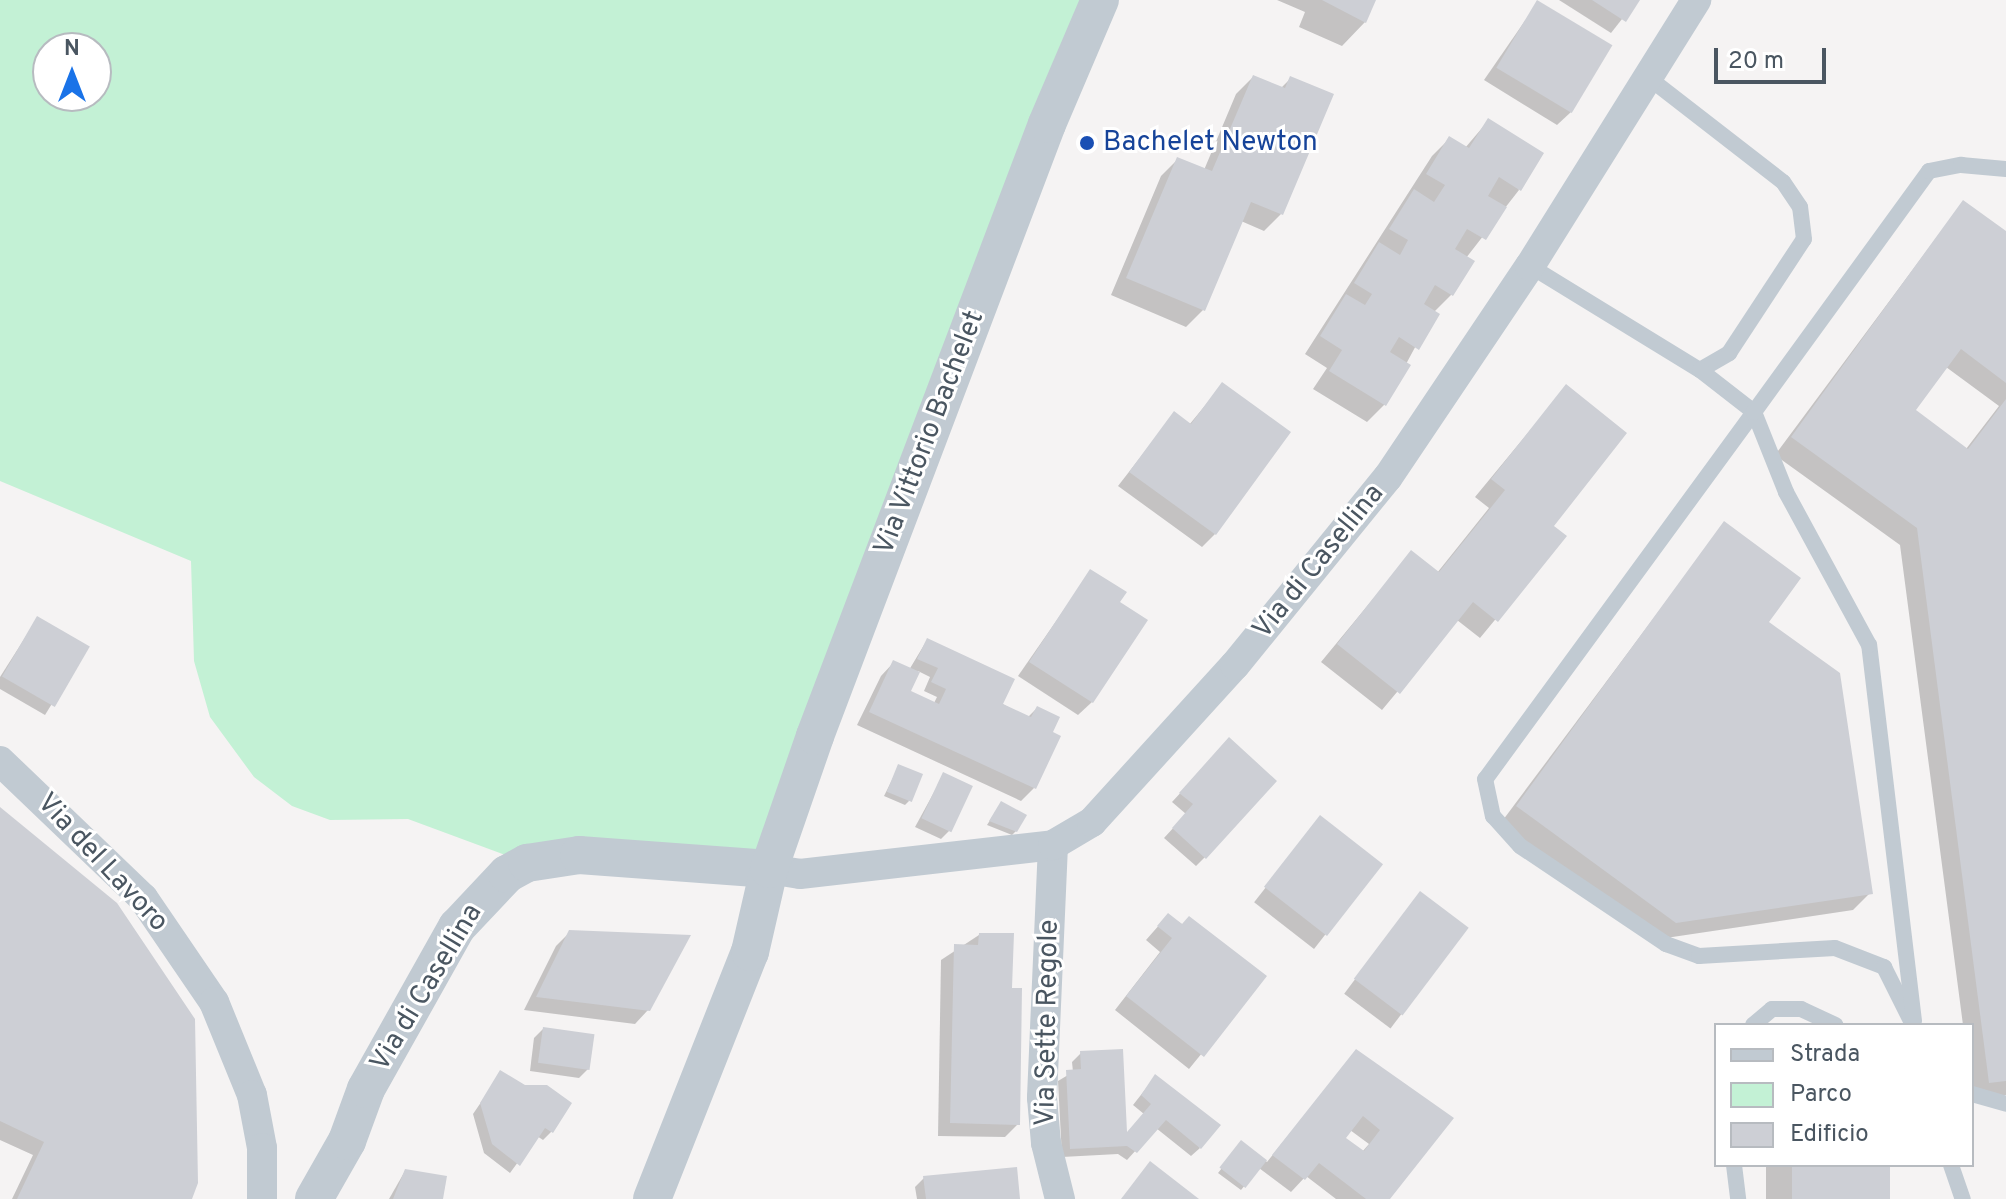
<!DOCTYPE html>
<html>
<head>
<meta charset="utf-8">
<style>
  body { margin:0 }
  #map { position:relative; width:2006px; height:1199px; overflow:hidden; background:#f5f3f3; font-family:Overpass,sans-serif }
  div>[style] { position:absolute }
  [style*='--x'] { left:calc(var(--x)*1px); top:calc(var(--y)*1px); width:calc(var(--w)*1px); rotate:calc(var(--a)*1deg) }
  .green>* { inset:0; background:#c3f1d5 }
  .shadow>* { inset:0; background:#0003; transform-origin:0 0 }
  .building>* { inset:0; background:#cdcfd5; transform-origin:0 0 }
  .service>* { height:16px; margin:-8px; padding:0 8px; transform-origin:8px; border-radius:8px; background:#c1cad2 }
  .minor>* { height:30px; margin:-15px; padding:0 15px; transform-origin:15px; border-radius:15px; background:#c1cad2 }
  .tertiary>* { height:38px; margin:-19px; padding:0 19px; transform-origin:19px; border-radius:19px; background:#c1cad2 }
  .dots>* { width:22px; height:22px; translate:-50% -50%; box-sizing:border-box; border:4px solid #fff; border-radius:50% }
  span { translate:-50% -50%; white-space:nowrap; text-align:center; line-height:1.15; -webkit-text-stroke:6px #fff; paint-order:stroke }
  .transit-label { font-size:28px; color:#164399 }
  .left { translate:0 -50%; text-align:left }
  .street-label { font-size:28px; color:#4a5661 }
  .legend { position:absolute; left:1714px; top:1023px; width:260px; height:144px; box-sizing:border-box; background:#fff; border:2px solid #b7bbc0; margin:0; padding:10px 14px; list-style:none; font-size:24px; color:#4a5661 }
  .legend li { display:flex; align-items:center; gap:16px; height:40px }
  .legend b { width:40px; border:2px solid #b7bbc0 }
  .north { position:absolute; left:32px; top:32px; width:80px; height:80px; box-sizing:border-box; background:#fff; border:2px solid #b7bbc0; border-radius:50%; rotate:0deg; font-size:22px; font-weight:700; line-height:32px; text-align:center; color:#4a5661 }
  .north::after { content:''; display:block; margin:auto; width:28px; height:36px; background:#1a73e8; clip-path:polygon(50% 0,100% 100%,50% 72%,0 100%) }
  .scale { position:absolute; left:1714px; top:48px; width:112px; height:36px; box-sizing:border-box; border:4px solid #4a5661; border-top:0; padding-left:10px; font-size:24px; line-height:28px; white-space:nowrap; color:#4a5661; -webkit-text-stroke:6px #fff; paint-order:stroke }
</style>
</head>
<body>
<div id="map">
  <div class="green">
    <div style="clip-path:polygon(evenodd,0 0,1100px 0,769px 869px,527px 863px,408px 819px,330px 820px,292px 806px,254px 777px,210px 717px,194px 661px,191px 561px,0 481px,0 0,48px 48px,96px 48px,96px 96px,48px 96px,48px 48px)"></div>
  </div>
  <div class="shadow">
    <div style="clip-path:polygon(1277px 0,1374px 0,1365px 22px,1342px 46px,1299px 27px,1305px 12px)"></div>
    <div style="clip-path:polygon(1559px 0,1637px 0,1611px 33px)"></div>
    <div style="clip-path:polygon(1538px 2px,1571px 112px,1557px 125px,1484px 80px)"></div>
    <div style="clip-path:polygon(1253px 77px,1280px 89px,1291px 78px,1281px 214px,1264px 231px,1241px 221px,1203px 310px,1186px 327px,1111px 295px,1161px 176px,1178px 159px,1204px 170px,1236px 94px)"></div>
    <div style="clip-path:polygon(1488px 121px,1519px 190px,1466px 258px,1451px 295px,1434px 312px,1384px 405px,1367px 422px,1313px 389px,1327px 368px,1305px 354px,1432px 156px,1449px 139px,1465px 148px)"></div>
    <div style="clip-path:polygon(evenodd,1963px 202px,2006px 233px,2006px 1095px,1972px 1099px,1972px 1025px,1963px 1025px,1900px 545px,1775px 455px,1963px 202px,1946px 367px,1999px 406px,1966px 449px,1913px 410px,1946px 367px)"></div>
    <div style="clip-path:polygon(1222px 385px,1215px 534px,1202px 547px,1118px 486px,1174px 414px,1189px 425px)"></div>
    <div style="clip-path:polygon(1566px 387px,1551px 526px,1564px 536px,1480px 638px,1457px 620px,1382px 710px,1321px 662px,1411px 553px,1437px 573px,1489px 508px,1475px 497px)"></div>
    <div style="clip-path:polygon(1724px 524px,1870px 893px,1853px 910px,1659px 939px,1500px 824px)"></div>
    <div style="clip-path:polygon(1091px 571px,1092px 702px,1078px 715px,1018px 676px)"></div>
    <div style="clip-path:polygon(37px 619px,87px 647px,45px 715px,0 689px,0 677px)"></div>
    <div style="clip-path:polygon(evenodd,927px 640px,1001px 703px,1027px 718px,1037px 708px,1050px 733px,1058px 737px,1034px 788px,1021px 801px,857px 725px,881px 676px,894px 662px,909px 670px,927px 640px,918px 671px,930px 677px,924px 691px,937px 697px,934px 703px,909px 692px,918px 671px)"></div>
    <div style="clip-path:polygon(1221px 749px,1205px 857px,1196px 866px,1164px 838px,1186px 814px,1172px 802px)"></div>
    <div style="clip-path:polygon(899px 766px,909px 801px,905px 805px,884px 796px)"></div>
    <div style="clip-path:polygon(944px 774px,950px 830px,941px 839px,915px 827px)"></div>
    <div style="clip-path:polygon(1001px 803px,1016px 831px,1012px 835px,987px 825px)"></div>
    <div style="clip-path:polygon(0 810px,189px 1199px,12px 1199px,33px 1155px,0 1140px)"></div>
    <div style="left:1320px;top:818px;width:76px;height:107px;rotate:38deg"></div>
    <div style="left:1420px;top:893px;width:58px;height:126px;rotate:37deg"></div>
    <div style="clip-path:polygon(1168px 915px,1264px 977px,1189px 1069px,1115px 1010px,1160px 952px,1146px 940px)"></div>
    <div style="clip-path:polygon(570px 932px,648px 1010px,635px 1024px,524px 1010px,556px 946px)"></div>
    <div style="clip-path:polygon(979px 935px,1010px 990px,1018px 1124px,1005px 1137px,938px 1136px,941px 960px)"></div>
    <div style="clip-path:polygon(543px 1029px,588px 1069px,579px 1078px,530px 1071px,534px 1038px)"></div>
    <div style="clip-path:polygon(evenodd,1356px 1051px,1451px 1119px,1388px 1199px,1336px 1199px,1306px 1176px,1291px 1192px,1259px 1168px,1241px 1190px,1218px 1173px,1242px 1143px,1267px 1162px,1356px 1051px,1350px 1130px,1369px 1144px,1362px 1152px,1344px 1139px,1350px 1130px)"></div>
    <div style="clip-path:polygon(1081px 1053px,1125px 1136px,1144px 1114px,1133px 1105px,1155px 1077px,1200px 1148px,1191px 1156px,1156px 1128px,1127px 1160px,1118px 1154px,1062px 1157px,1058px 1081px,1073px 1072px,1072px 1062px)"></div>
    <div style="clip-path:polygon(501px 1073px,552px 1131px,543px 1140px,537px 1136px,510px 1173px,484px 1153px,473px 1114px)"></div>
    <div style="left:1766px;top:1165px;width:122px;height:34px"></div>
    <div style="clip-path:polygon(405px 1171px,440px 1199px,389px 1199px)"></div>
    <div style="clip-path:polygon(924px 1178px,1018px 1199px,917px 1199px,915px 1187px)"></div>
  </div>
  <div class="building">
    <div style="clip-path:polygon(1322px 0,1376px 0,1366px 23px)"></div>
    <div style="left:1537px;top:0;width:88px;height:79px;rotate:31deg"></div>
    <div style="clip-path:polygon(1592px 0,1640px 0,1626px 22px)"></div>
    <div style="clip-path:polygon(1253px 75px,1285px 88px,1290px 76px,1334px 94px,1283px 215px,1251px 202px,1205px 311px,1126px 278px,1177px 157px,1212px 171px)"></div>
    <div style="clip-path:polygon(1488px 118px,1544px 153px,1521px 191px,1499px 177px,1488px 196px,1507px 207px,1486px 240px,1467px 229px,1455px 249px,1475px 261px,1453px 296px,1435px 285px,1424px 304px,1440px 314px,1419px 350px,1399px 337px,1390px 352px,1411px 365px,1386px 406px,1329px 371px,1342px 350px,1320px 336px,1346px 294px,1365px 305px,1372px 294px,1354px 283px,1379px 242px,1400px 255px,1408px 240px,1389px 229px,1414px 189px,1434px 202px,1445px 185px,1426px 174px,1449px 136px,1469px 148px)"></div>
    <div style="clip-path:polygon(1963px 200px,2006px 231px,2006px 383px,1961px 349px,1916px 410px,1968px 449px,2006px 399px,2006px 1081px,1989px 1083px,1917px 528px,1791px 437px)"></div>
    <div style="clip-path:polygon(1222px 382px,1291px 432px,1216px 535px,1129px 472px,1174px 411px,1191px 424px)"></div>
    <div style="clip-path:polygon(1566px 384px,1627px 433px,1554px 526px,1567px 536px,1498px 622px,1473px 602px,1400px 694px,1337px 644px,1411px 550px,1439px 572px,1505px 490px,1491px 479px)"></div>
    <div style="clip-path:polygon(1724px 521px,1801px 578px,1769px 622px,1840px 673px,1873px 894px,1676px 923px,1516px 806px)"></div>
    <div style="clip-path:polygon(1090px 569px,1127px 592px,1120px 602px,1148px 620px,1093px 703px,1029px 662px)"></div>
    <div style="left:37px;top:616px;width:61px;height:70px;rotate:30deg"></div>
    <div style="clip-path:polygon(927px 638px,1015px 679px,1003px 704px,1031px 717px,1037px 706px,1060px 717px,1053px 732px,1061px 736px,1036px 789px,869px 712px,893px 660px,920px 672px,911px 691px,939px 704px,946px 689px,931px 682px,938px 668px,917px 659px)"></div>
    <div style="clip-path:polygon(1229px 737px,1277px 781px,1206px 859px,1172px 828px,1193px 804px,1179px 793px)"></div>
    <div style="left:898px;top:764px;width:27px;height:30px;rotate:22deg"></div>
    <div style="left:943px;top:772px;width:33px;height:51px;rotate:25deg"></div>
    <div style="clip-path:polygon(1001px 801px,1027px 815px,1017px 832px,989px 821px)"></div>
    <div style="clip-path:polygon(0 807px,117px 903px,195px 1019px,198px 1183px,192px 1199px,17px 1199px,44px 1142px,0 1121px)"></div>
    <div style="left:1320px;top:815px;width:80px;height:91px;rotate:38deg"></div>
    <div style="left:1420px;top:891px;width:61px;height:110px;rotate:37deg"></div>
    <div style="clip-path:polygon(1168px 913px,1182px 924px,1189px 916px,1267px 976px,1204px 1057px,1126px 996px,1172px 938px,1157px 926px)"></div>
    <div style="clip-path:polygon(569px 930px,691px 935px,650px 1011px,536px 997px)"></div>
    <div style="clip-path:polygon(979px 933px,1014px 933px,1012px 988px,1022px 988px,1020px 1125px,950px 1123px,954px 944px,978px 945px)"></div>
    <div style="left:543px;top:1027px;width:52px;height:36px;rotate:8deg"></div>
    <div style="clip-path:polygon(1123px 1049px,1127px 1132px,1151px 1104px,1141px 1095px,1155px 1074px,1221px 1125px,1201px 1149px,1166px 1120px,1137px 1153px,1127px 1146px,1070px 1149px,1066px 1070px,1081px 1069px,1080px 1051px)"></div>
    <div style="clip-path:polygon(evenodd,1356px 1049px,1454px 1118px,1390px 1199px,1366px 1199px,1319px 1163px,1305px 1180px,1272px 1155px,1356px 1049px,1363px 1116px,1380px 1130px,1364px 1151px,1346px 1138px,1363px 1116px)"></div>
    <div style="clip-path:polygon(500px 1070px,525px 1085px,547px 1085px,572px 1103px,553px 1133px,545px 1128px,520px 1166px,492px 1144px,480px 1103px)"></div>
    <div style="left:1241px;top:1140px;width:33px;height:35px;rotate:38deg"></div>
    <div style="clip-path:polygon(1150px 1161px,1199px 1199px,1121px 1199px)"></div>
    <div style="left:1792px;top:1165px;width:98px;height:34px"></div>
    <div style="clip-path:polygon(1017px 1167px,1020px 1199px,926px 1199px,923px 1176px)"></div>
    <div style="clip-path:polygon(405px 1169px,447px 1176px,443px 1199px,393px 1199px)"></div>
  </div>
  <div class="service">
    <div style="--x:1530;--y:266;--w:199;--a:31.5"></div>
    <div style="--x:1700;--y:370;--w:34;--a:-30"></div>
    <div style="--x:1729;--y:353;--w:136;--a:-56.7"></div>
    <div style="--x:1804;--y:239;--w:32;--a:-97"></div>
    <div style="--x:1800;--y:207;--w:30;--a:-124"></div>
    <div style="--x:1783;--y:182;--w:175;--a:-142.2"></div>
    <div style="--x:1700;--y:370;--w:68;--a:37.9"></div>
    <div style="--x:1754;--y:412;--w:455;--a:126.2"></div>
    <div style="--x:1485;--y:779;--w:38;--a:78"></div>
    <div style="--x:1493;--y:816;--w:40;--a:48"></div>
    <div style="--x:1520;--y:846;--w:176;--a:33.9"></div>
    <div style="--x:1666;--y:944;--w:35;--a:20"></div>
    <div style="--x:1699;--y:956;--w:136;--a:-3.4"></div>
    <div style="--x:1835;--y:948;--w:53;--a:21.2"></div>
    <div style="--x:1884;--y:967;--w:65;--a:63.4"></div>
    <div style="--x:1914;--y:1021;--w:379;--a:-96.8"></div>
    <div style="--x:1869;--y:645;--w:174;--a:-118.5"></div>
    <div style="--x:1786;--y:492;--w:86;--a:-111.8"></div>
    <div style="--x:1754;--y:412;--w:298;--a:-54"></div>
    <div style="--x:1929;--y:171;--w:33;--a:-11"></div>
    <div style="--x:1961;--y:165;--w:45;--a:5.1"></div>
    <div style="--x:1753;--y:1025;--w:25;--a:-40"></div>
    <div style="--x:1772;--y:1009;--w:29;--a:0"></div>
    <div style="--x:1801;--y:1009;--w:38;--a:25"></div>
    <div style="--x:1972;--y:1094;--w:35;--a:16"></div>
    <div style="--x:1734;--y:1165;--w:34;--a:83"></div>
    <div style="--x:1951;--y:1165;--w:36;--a:71"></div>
  </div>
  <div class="minor">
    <div style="--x:0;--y:761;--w:198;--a:43.8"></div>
    <div style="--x:143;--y:898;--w:126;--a:55.7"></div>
    <div style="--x:214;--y:1002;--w:100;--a:67.8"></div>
    <div style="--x:252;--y:1095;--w:54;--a:79.3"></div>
    <div style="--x:262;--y:1148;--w:51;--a:90"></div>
    <div style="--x:1053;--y:845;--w:253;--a:92.5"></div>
    <div style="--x:1042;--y:1098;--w:45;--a:84.9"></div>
    <div style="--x:1046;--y:1143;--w:58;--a:76"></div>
    <div style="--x:769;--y:869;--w:31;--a:9"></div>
    <div style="--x:800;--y:874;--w:255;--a:-6.5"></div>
    <div style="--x:1053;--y:845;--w:45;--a:-30.5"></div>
    <div style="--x:1092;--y:822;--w:212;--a:-47.7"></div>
    <div style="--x:1235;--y:665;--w:242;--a:-50.9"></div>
    <div style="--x:1388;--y:477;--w:254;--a:-56.1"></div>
    <div style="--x:1530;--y:266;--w:314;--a:-58"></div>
  </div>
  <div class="tertiary">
    <div style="--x:314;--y:1199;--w:67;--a:-60.4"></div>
    <div style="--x:347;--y:1141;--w:55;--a:-69.9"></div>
    <div style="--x:366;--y:1089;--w:186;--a:-60.7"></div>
    <div style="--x:457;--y:927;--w:73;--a:-46.7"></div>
    <div style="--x:507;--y:874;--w:23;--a:-29"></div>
    <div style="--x:527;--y:863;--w:53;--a:-8.7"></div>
    <div style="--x:579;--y:855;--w:191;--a:4.2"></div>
    <div style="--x:652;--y:1199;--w:266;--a:-68.4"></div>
    <div style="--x:750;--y:952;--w:85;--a:-77.1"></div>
    <div style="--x:769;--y:869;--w:141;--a:-70.9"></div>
    <div style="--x:815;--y:736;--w:654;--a:-69.24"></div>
    <div style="--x:1047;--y:124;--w:135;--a:-66.9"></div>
  </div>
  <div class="dots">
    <div style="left:1087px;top:143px;background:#1a4fb4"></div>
  </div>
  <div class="transit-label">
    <span class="left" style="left:1103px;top:143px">Bachelet Newton</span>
  </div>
  <div class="street-label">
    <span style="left:930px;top:433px;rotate:-69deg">Via Vittorio Bachelet</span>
    <span style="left:1319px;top:562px;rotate:-51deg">Via di Casellina</span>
    <span style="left:102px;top:863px;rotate:47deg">Via del Lavoro</span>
    <span style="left:427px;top:988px;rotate:-59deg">Via di Casellina</span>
    <span style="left:1048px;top:1023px;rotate:-89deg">Via Sette Regole</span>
  </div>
  <ul class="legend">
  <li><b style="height:10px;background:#c1cad2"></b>Strada</li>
  <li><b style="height:22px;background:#c3f1d5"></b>Parco</li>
  <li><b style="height:22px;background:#cdcfd5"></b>Edificio</li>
  </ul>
  <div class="north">N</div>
  <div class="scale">20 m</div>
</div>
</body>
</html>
